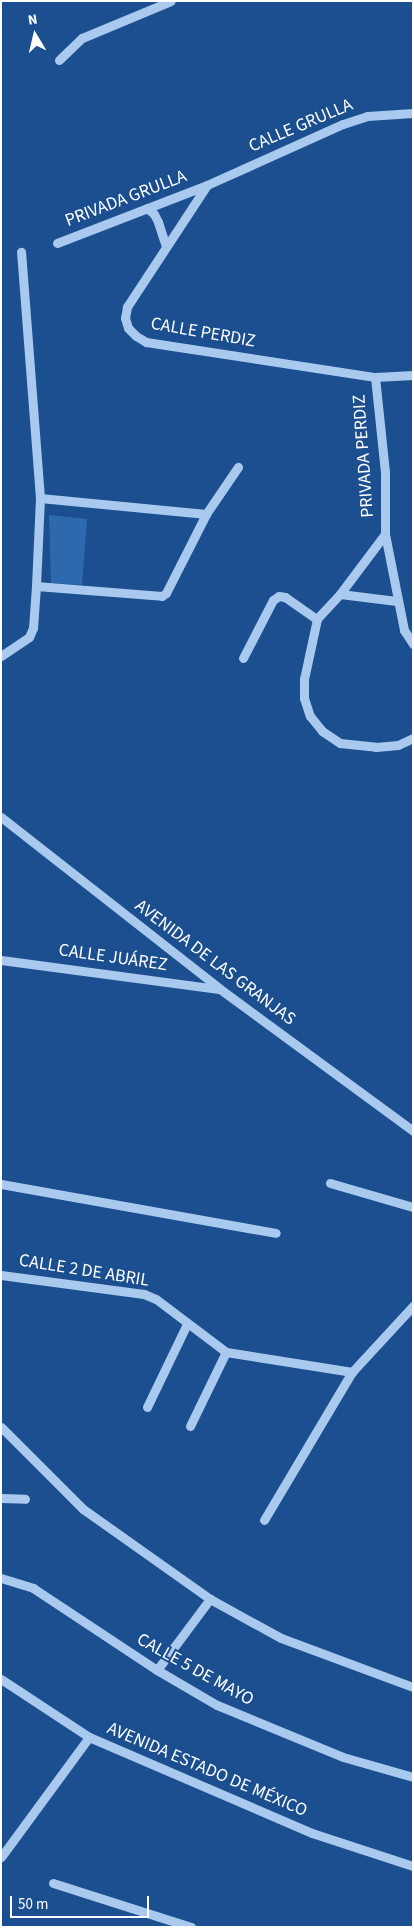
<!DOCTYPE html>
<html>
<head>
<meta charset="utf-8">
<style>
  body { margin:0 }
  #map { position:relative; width:414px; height:1928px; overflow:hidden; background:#1b4f8f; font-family:"Source Sans 3",sans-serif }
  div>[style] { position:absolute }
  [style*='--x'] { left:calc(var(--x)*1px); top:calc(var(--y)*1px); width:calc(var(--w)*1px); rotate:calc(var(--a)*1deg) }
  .green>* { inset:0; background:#2e69ad }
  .minor>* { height:9px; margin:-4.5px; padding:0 4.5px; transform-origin:4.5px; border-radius:4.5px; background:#a9c9ee }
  span { translate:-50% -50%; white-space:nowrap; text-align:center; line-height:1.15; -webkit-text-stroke:4px #1b4f8f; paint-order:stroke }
  .street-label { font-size:18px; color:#fff }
  .frame { position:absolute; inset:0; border:2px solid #fff; pointer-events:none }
  .north { position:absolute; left:10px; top:10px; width:50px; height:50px; -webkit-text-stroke:4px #1b4f8f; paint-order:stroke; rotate:351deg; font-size:14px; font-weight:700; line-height:20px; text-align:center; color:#fff }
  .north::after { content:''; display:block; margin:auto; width:18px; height:22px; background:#fff; clip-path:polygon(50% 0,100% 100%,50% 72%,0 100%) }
  .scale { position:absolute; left:10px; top:1896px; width:139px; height:22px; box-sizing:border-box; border:2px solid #fff; border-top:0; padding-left:6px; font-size:15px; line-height:18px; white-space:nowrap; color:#fff; -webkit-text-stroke:4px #1b4f8f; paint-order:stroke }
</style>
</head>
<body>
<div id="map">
  <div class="green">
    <div style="clip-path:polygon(49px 515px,87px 519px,82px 585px,51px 583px)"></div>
  </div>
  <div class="minor">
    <div style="--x:59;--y:60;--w:32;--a:-44"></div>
    <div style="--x:82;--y:38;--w:96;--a:-22.6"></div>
    <div style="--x:207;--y:185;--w:146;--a:123.3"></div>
    <div style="--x:127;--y:307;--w:11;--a:100"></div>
    <div style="--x:125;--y:318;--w:10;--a:73"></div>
    <div style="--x:128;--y:328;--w:11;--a:45"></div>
    <div style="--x:136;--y:336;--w:12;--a:31"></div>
    <div style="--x:146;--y:342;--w:232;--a:8.7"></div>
    <div style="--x:375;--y:377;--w:38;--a:-3"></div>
    <div style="--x:147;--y:208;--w:9;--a:41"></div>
    <div style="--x:154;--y:214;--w:9;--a:63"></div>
    <div style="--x:158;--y:222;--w:26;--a:72"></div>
    <div style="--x:57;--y:243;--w:161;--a:-21.1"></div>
    <div style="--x:207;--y:185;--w:149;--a:-24.2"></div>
    <div style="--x:343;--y:124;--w:25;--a:-18"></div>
    <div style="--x:367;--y:116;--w:46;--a:-3.7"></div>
    <div style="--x:375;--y:377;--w:96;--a:84"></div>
    <div style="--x:385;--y:472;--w:62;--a:90"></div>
    <div style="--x:385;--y:534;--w:98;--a:78.8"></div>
    <div style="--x:404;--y:630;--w:17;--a:57"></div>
    <div style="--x:40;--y:498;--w:167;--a:5.5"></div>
    <div style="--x:385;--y:534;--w:75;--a:126.9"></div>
    <div style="--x:340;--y:594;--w:34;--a:133"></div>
    <div style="--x:317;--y:619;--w:61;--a:102.2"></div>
    <div style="--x:304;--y:679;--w:19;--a:90"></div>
    <div style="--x:304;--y:698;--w:19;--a:72"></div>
    <div style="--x:310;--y:716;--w:19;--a:51"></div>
    <div style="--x:322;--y:731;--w:22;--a:34"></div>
    <div style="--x:340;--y:743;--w:36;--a:6"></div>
    <div style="--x:376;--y:747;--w:22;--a:-5"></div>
    <div style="--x:398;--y:745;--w:17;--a:-25"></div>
    <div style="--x:36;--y:586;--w:126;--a:4.5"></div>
    <div style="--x:162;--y:596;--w:5;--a:-37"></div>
    <div style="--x:166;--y:593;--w:89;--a:-63.1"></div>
    <div style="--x:206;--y:514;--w:57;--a:-55.8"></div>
    <div style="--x:340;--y:594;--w:57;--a:7"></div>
    <div style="--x:1;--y:656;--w:34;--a:-34"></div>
    <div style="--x:29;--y:637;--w:10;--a:-66"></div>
    <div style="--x:33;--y:628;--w:42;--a:-85.9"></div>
    <div style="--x:36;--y:586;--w:88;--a:-87.4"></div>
    <div style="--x:40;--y:498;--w:247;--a:-94.4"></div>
    <div style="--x:243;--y:658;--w:65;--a:-62.7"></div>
    <div style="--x:273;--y:600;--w:7;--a:-34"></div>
    <div style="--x:279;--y:596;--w:6;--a:9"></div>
    <div style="--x:285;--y:597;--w:39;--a:35"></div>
    <div style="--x:1;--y:817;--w:278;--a:38.1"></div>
    <div style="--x:220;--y:989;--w:240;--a:36.3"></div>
    <div style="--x:1;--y:960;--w:220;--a:7.6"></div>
    <div style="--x:330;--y:1183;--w:86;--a:16.1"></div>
    <div style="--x:1;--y:1184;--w:279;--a:10.1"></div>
    <div style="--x:1;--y:1275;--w:144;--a:7.6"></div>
    <div style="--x:144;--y:1294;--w:13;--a:23"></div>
    <div style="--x:156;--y:1299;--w:88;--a:37.1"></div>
    <div style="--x:226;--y:1352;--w:128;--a:9"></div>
    <div style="--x:147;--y:1407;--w:92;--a:-64.3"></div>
    <div style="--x:190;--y:1426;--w:82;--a:-64.1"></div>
    <div style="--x:1;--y:1427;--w:116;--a:45"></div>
    <div style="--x:83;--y:1509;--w:156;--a:35.3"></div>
    <div style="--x:210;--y:1599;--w:81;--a:28.8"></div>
    <div style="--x:281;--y:1638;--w:141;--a:20.4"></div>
    <div style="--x:1;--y:1498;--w:24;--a:2"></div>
    <div style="--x:264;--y:1520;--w:172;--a:-59.3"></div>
    <div style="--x:352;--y:1372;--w:90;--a:-47.3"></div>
    <div style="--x:1;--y:1578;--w:34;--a:17"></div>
    <div style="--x:33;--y:1588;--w:149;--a:33.5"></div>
    <div style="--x:157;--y:1670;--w:69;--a:30.3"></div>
    <div style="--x:217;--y:1705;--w:136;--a:22.4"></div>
    <div style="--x:343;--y:1757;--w:73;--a:15.9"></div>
    <div style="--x:157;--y:1670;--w:89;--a:-53.3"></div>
    <div style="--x:1;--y:1679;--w:105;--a:33.4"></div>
    <div style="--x:89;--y:1737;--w:243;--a:23.3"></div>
    <div style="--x:312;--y:1833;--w:106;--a:18.1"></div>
    <div style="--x:1;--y:1857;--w:149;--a:-53.7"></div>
    <div style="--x:53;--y:1883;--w:145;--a:17.7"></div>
  </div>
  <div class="street-label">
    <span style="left:301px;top:126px;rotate:-23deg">CALLE GRULLA</span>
    <span style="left:126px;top:199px;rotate:-21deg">PRIVADA GRULLA</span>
    <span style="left:203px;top:333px;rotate:10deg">CALLE PERDIZ</span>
    <span style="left:364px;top:456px;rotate:-94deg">PRIVADA PERDIZ</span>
    <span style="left:113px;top:958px;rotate:8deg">CALLE JUÁREZ</span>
    <span style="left:215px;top:963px;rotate:37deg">AVENIDA DE LAS GRANJAS</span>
    <span style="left:84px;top:1271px;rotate:9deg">CALLE 2 DE ABRIL</span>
    <span style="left:195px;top:1670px;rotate:29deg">CALLE 5 DE MAYO</span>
    <span style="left:207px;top:1770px;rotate:23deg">AVENIDA ESTADO DE MÉXICO</span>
  </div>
  <div class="frame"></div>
  <div class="north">N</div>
  <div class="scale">50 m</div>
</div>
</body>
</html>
